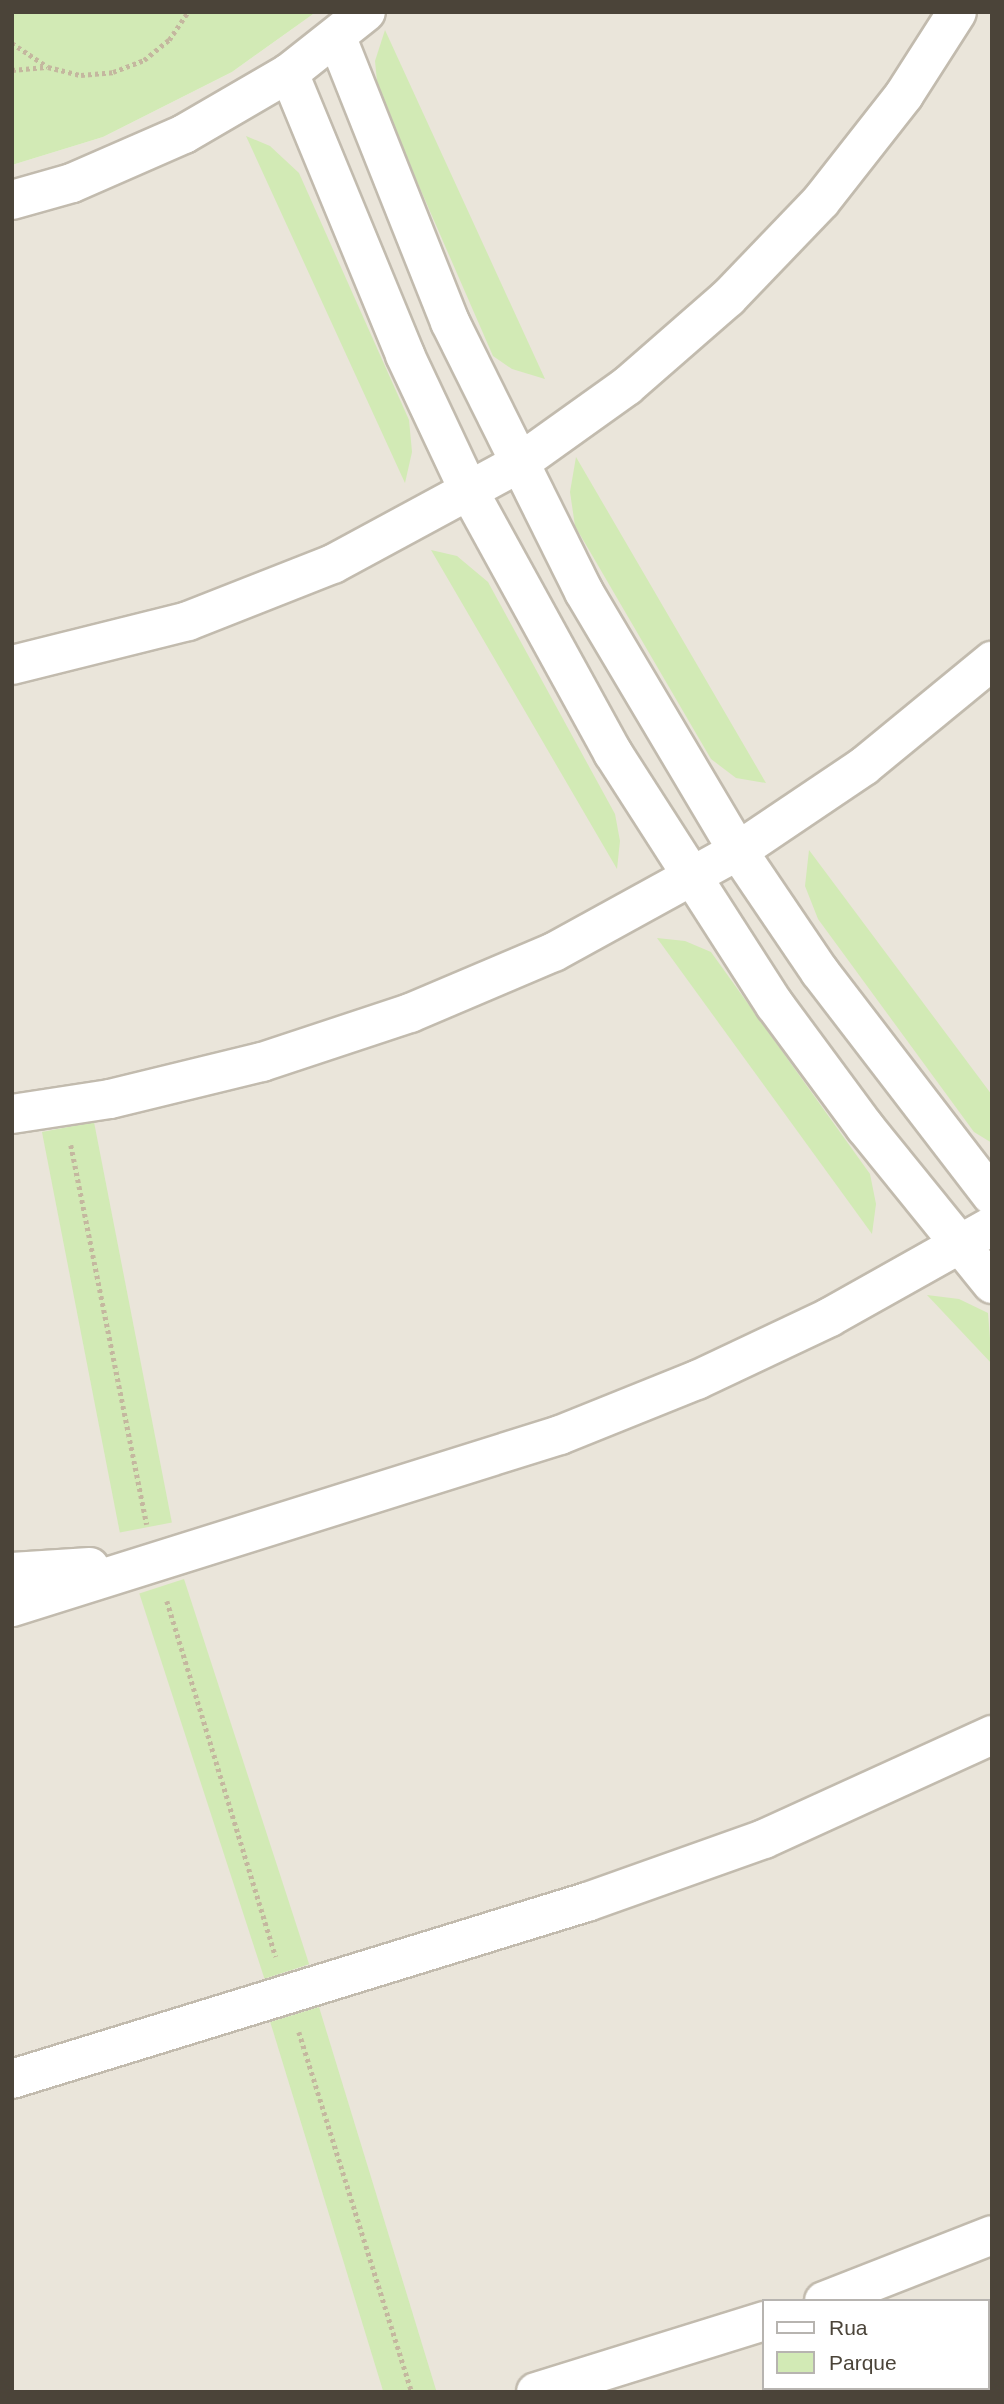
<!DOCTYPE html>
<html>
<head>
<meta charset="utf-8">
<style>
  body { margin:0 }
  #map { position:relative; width:1004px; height:2404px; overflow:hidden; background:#f6f3ec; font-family:Arial,sans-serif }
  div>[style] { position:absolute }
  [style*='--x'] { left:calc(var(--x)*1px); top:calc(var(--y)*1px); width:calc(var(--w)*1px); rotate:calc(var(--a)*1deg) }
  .residential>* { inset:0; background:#eae5da }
  .green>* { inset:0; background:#d2eab5; transform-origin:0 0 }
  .path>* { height:4.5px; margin-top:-2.25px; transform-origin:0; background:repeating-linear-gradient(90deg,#c4b79f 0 3.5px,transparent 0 7px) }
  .roads { filter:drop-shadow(2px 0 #c2bbae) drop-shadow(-2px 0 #c2bbae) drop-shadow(0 2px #c2bbae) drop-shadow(0 -2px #c2bbae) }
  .minor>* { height:38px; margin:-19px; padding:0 19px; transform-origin:19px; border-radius:19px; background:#fff }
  span { translate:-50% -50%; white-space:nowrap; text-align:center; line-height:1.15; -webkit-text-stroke:7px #fff; paint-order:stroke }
  .frame { position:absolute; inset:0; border:14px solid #4b4439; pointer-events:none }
  .legend { position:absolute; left:762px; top:2299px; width:228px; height:91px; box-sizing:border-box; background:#fff; border:2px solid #b7b4b0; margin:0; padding:9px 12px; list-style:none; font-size:21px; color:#4b4439 }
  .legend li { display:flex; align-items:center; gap:14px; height:35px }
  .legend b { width:35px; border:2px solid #b7b4b0 }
</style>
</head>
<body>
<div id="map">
  <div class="residential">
    <div style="clip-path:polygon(evenodd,316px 12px,992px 12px,992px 2392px,12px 2392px,12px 165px,103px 137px,232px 72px,316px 12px,764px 2301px,988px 2301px,988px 2388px,764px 2388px,764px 2301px)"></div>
  </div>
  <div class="green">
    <div style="clip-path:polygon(12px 12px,316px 12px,232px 72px,103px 137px,12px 165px)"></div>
    <div style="clip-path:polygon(385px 30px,545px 379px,512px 369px,493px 356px,378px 92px,375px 61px)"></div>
    <div style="clip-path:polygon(246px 136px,270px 146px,299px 173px,409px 420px,412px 452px,405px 483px)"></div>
    <div style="clip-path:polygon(576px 457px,766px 783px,736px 778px,711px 759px,575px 526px,570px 492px)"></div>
    <div style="clip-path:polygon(431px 550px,457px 556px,488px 582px,615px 814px,620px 841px,617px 869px)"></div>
    <div style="clip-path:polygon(809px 850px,992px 1095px,992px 1143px,974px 1132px,818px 919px,805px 886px)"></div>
    <div style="clip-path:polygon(657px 938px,685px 941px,711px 952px,870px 1174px,876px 1204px,872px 1234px)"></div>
    <div style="left:94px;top:1122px;width:408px;height:53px;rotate:79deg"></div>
    <div style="clip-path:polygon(927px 1295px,959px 1299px,988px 1313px,992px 1364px)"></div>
    <div style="left:184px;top:1579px;width:405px;height:47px;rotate:72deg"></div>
    <div style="left:319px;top:2007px;width:403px;height:51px;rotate:73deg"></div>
  </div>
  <div class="path">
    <div style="--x:12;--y:43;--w:43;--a:33.7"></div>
    <div style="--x:48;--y:67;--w:34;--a:14"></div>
    <div style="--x:81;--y:75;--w:32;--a:-5"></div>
    <div style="--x:113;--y:72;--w:33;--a:-21"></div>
    <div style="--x:144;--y:60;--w:32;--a:-39"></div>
    <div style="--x:169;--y:40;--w:34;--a:-56"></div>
    <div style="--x:12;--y:70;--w:34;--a:-5"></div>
    <div style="--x:71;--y:1145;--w:387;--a:78.7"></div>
    <div style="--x:167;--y:1601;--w:372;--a:73"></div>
    <div style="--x:299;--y:2032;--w:377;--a:72.6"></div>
  </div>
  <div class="roads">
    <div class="minor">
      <div style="--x:337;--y:38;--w:306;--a:68.3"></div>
      <div style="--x:450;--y:322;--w:301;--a:63.6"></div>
      <div style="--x:584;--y:592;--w:301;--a:59.3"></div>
      <div style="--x:738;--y:851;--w:146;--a:55.9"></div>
      <div style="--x:820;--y:972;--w:282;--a:52.5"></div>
      <div style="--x:289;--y:73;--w:305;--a:67.6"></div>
      <div style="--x:405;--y:355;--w:153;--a:64.8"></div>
      <div style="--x:470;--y:493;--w:297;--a:61.2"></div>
      <div style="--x:613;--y:753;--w:300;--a:57.3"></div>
      <div style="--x:775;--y:1005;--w:152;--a:53.6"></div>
      <div style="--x:865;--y:1127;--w:202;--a:51"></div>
      <div style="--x:12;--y:200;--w:62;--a:-15.8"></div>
      <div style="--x:72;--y:183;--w:122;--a:-23.6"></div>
      <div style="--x:184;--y:134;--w:121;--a:-30.2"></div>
      <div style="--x:289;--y:73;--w:98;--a:-38.4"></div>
      <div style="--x:12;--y:665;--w:181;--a:-14"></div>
      <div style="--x:188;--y:621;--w:156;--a:-21.5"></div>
      <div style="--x:333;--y:564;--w:210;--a:-28.4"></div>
      <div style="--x:518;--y:464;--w:134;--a:-35.6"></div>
      <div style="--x:627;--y:386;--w:134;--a:-41.1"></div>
      <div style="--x:728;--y:298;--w:134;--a:-46.2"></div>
      <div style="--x:821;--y:201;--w:135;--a:-51.9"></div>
      <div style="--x:904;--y:95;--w:98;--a:-57.4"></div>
      <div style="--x:12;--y:1114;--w:99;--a:-8.7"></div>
      <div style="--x:110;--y:1099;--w:156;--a:-13.7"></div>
      <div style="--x:262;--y:1062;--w:156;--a:-18.3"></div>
      <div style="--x:410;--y:1013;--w:156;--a:-23"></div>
      <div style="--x:554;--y:952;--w:210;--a:-28.8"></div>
      <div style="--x:738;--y:851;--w:152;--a:-34"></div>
      <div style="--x:864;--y:766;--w:166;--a:-39.4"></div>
      <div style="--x:12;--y:1572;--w:78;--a:-3.7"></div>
      <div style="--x:12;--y:1607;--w:574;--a:-17.43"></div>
      <div style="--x:560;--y:1435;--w:148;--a:-21.9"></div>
      <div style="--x:697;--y:1380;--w:147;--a:-25.3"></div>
      <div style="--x:830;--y:1317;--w:186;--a:-29.3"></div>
      <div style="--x:12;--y:2079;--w:602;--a:-17.11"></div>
      <div style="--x:587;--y:1902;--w:188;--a:-19.6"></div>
      <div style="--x:764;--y:1839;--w:251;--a:-24.5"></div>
      <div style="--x:824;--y:2301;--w:180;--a:-21.4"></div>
      <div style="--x:536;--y:2392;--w:239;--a:-17.3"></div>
    </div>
  </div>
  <div class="frame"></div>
  <ul class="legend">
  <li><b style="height:9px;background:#fff"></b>Rua</li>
  <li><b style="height:19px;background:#d2eab5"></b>Parque</li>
  </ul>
</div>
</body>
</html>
